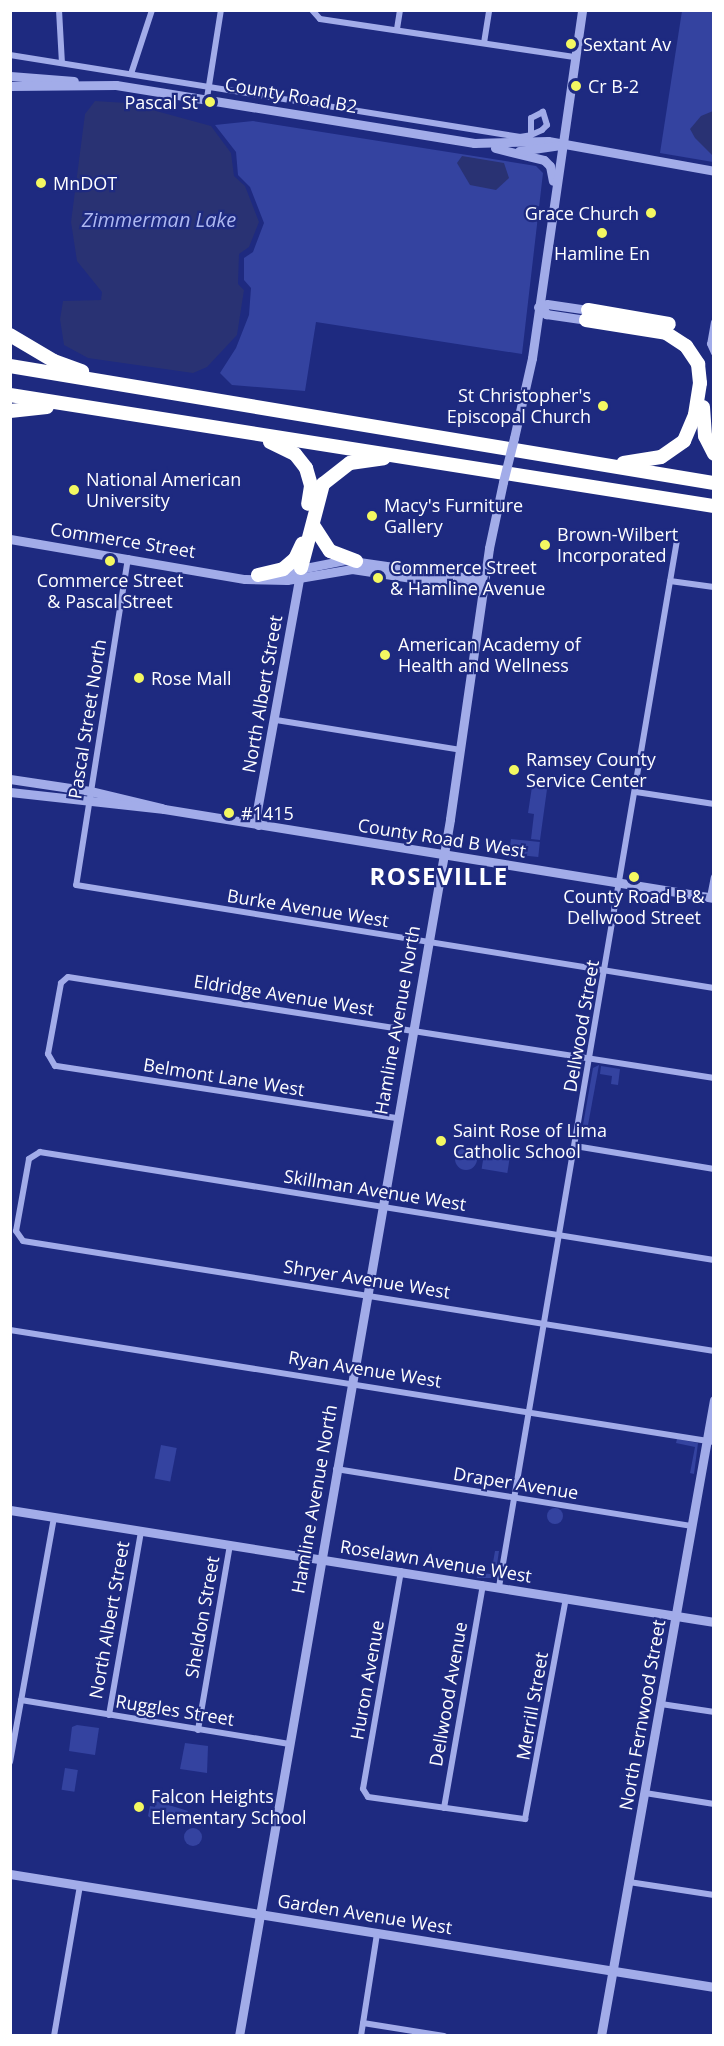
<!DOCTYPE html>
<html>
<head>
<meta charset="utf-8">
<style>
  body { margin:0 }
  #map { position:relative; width:724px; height:2046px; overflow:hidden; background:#1e2a80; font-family:"Open Sans",sans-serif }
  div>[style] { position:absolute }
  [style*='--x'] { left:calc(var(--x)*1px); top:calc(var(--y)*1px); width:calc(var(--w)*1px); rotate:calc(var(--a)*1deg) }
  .green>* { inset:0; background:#3443a0; transform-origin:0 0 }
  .round { border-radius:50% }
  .water>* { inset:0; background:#293273 }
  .minor>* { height:6px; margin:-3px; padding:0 3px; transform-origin:3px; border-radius:3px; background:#a2ace9 }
  .tertiary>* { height:9px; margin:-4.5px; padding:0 4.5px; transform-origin:4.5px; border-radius:4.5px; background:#a2ace9 }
  .motorway>* { height:14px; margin:-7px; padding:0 7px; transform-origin:7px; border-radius:7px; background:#fff }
  .tertiary-bridge>* { height:9px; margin:-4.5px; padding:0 4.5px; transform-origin:4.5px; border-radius:4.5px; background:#a2ace9 }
  .dots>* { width:16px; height:16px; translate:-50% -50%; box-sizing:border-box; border:3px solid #1e2a80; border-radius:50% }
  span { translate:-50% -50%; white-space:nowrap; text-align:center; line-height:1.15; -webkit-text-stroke:4.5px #1e2a80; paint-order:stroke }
  .poi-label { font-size:18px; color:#fff }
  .left { translate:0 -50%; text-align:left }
  .right { translate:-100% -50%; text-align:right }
  .street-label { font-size:18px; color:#fff }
  .water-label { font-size:20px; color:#adb7f0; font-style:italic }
  .district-label { font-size:24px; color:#fff; font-weight:700; letter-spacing:1.5px }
  .frame { position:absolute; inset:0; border:12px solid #fff; pointer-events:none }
</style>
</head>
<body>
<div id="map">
  <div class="green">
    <div style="clip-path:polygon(682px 11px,713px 11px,713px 162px,660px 153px)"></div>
    <div style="clip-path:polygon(253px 121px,536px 166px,543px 173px,522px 354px,316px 322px,305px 391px,232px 385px,220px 373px,236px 348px,249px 315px,251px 288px,244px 280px,244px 258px,253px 252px,264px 223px,250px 187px,238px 175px,236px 152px,215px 125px)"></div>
    <div style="clip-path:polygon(533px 780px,548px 782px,540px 840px,531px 839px,534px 814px,528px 813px)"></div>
    <div style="left:511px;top:839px;width:29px;height:15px;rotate:6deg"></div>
    <div style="clip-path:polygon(599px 1065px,588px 1125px,583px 1125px,593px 1068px)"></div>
    <div style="clip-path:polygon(601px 1066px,620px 1069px,618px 1085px,611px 1084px,612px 1076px,600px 1074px)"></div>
    <div class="round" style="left:455px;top:1148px;width:22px;height:22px"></div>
    <div style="left:484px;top:1154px;width:26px;height:15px;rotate:9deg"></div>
    <div style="clip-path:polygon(677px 1439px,698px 1443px,694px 1474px,690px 1473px,695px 1447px,676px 1443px)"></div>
    <div style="left:161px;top:1445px;width:16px;height:34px;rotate:11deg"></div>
    <div class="round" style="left:547px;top:1508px;width:16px;height:16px"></div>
    <div style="clip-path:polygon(495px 1551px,499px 1551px,495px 1578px,477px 1578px,478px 1573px,491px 1574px)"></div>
    <div style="clip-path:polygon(77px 1725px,99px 1728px,95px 1755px,69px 1751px,72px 1727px)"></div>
    <div style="clip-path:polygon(185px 1743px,208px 1746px,207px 1773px,180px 1769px)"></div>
    <div style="left:65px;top:1768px;width:13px;height:22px;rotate:9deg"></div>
    <div style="clip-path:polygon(156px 1801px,188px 1811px,186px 1823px,153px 1820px,148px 1816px,150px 1806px,155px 1807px)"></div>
    <div class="round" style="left:184px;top:1828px;width:18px;height:18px"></div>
  </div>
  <div class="water">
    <div style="clip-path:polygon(95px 101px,127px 103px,211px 126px,231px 153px,234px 176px,245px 186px,259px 222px,249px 247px,239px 254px,238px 284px,244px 290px,237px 335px,207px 367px,193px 373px,88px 358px,64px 345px,60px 319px,63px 301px,101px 300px,102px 292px,77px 261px,71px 222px,85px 114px)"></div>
    <div style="clip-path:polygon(713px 111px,713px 156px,695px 138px,690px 129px,701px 116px)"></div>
    <div style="clip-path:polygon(462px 156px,504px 163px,509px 178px,496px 190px,470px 185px,457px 163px)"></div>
  </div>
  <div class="minor">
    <div style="--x:59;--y:10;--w:53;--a:86.8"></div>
    <div style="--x:312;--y:10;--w:12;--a:48"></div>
    <div style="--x:320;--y:19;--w:257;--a:8.5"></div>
    <div style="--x:397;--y:29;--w:19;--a:-81"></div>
    <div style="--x:484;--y:43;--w:33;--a:-81"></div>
    <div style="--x:10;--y:55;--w:517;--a:9.13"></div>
    <div style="--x:520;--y:137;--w:11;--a:-10"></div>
    <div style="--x:531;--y:135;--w:12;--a:-24"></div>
    <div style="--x:542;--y:130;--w:7;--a:-45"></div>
    <div style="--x:547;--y:125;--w:14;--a:-107"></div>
    <div style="--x:543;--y:112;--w:13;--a:153"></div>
    <div style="--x:531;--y:118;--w:17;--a:90"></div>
    <div style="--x:131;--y:74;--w:67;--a:-71.8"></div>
    <div style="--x:207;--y:98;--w:89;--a:-81"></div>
    <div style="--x:714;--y:322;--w:22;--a:100"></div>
    <div style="--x:710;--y:344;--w:10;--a:66"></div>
    <div style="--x:128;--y:558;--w:331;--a:99"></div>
    <div style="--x:76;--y:885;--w:646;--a:9.17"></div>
    <div style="--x:670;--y:581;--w:44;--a:7.8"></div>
    <div style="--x:276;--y:720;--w:187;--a:9.2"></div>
    <div style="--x:636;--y:792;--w:79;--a:8.7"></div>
    <div style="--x:710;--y:897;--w:20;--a:-79"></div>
    <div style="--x:396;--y:1118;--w:345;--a:-171.3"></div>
    <div style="--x:55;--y:1066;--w:14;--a:-120"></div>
    <div style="--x:48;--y:1054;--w:72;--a:-79.6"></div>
    <div style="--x:61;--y:983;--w:9;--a:-41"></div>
    <div style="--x:68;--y:977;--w:654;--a:8.89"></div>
    <div style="--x:575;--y:1146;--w:141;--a:9.4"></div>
    <div style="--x:714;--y:1260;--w:683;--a:-170.9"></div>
    <div style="--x:40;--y:1152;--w:13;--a:148"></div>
    <div style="--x:29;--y:1159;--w:73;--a:100.2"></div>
    <div style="--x:16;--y:1231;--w:12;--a:55"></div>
    <div style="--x:23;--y:1241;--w:700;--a:9.04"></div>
    <div style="--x:10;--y:1330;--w:713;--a:9.04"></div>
    <div style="--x:336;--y:1469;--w:361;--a:9.1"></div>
    <div style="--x:401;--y:1571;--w:221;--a:99.9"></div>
    <div style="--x:363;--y:1789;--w:9;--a:58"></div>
    <div style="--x:368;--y:1797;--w:159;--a:8"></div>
    <div style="--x:525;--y:1819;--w:225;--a:-79.5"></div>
    <div style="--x:499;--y:1587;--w:1062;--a:-80.35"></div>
    <div style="--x:21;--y:1700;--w:272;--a:9.3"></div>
    <div style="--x:661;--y:1704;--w:54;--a:8.6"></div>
    <div style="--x:109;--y:1715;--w:187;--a:-80.1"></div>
    <div style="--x:198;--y:1730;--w:188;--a:-80.2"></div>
    <div style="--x:10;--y:1762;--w:249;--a:-79.8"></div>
    <div style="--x:645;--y:1793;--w:70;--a:9.1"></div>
    <div style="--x:444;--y:1808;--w:227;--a:-80.1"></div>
    <div style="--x:629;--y:1882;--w:86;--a:8.7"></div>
    <div style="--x:363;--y:2023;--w:82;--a:9.1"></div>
    <div style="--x:54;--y:2036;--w:152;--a:-80.2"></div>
    <div style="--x:361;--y:2036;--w:103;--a:-81.1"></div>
  </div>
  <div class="tertiary">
    <div style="--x:10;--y:76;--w:64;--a:4.5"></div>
    <div style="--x:10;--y:86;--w:106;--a:-0.5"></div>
    <div style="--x:116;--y:85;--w:363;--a:9.2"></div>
    <div style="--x:474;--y:143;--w:74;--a:-1.5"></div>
    <div style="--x:548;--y:141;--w:169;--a:10.2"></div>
    <div style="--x:495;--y:148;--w:50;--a:13.8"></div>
    <div style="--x:544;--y:160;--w:8;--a:45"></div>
    <div style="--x:550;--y:166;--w:15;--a:79"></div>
    <div style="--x:519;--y:151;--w:42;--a:-8.1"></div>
    <div style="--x:538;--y:307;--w:9;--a:-18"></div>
    <div style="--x:547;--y:304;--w:41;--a:8.3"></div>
    <div style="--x:543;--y:308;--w:7;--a:63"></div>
    <div style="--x:546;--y:314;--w:40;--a:8.5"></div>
    <div style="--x:514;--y:438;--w:82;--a:-77.3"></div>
    <div style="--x:532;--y:358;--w:352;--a:-81.8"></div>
    <div style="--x:10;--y:539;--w:238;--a:9.7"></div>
    <div style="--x:245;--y:579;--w:42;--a:1.4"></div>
    <div style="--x:287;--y:580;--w:66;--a:-9.6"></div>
    <div style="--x:352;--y:569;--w:134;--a:8.6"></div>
    <div style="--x:280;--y:573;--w:66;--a:-11.3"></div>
    <div style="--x:345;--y:560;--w:140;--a:8.2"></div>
    <div style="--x:10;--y:779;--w:81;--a:8.5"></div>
    <div style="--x:90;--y:791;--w:74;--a:13.3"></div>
    <div style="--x:10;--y:792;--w:155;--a:6.3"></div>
    <div style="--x:164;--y:809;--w:557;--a:9.19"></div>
    <div style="--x:258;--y:825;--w:9;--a:-103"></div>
    <div style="--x:256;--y:816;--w:247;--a:-79.7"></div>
    <div style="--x:10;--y:1510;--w:713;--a:9.04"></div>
    <div style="--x:10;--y:1874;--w:713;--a:9.12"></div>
    <div style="--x:239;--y:2036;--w:1235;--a:-80.16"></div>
    <div style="--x:450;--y:819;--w:274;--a:-81.8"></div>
    <div style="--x:489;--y:548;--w:67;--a:-78"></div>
    <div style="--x:601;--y:2036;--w:646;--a:-79.93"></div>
  </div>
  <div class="motorway">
    <div style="--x:588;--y:310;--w:82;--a:9.8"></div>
    <div style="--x:586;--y:320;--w:81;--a:9.2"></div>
    <div style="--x:666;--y:333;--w:24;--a:33"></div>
    <div style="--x:686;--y:346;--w:22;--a:56"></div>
    <div style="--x:698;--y:364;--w:19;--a:84"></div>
    <div style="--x:700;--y:383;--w:32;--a:99"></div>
    <div style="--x:695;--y:415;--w:28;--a:113"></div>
    <div style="--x:684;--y:441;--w:28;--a:145"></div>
    <div style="--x:661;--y:457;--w:38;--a:171"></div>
    <div style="--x:10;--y:335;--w:51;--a:30.6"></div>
    <div style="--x:54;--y:361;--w:30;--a:20"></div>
    <div style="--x:10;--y:366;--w:714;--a:9.44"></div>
    <div style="--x:10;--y:395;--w:713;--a:8.96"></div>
    <div style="--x:703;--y:407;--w:29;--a:86"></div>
    <div style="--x:705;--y:436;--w:20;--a:63"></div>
    <div style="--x:10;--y:411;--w:37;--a:-6"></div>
    <div style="--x:270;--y:442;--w:28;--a:26"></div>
    <div style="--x:295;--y:454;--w:18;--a:52"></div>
    <div style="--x:306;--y:468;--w:19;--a:74"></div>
    <div style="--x:311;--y:486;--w:18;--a:99"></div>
    <div style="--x:313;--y:525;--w:31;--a:57"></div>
    <div style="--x:330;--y:551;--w:28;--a:21"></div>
    <div style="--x:301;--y:568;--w:87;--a:-75.3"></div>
    <div style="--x:323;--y:484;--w:34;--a:-38"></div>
    <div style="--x:350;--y:463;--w:34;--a:-8"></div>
    <div style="--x:258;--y:575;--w:26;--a:-13"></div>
    <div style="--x:283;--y:569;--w:16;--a:-40"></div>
    <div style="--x:295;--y:559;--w:17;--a:-65"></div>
  </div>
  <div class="tertiary-bridge">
    <div style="--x:503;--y:482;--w:45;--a:-76"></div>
  </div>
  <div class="dots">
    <div style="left:571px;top:44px;background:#f4f861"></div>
    <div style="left:576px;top:86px;background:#f4f861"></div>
    <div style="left:210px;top:102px;background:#f4f861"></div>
    <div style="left:41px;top:183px;background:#f4f861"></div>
    <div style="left:651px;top:213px;background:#f4f861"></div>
    <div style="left:602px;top:233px;background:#f4f861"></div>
    <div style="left:603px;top:406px;background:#f4f861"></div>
    <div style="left:74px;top:490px;background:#f4f861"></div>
    <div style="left:372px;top:516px;background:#f4f861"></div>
    <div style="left:545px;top:545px;background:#f4f861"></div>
    <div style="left:110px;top:561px;background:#f4f861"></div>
    <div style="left:378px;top:578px;background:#f4f861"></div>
    <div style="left:385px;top:655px;background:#f4f861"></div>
    <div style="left:139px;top:678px;background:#f4f861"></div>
    <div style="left:514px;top:770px;background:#f4f861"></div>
    <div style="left:229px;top:813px;background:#f4f861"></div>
    <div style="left:634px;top:877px;background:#f4f861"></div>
    <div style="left:441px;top:1141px;background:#f4f861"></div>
    <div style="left:139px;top:1807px;background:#f4f861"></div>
  </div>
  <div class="poi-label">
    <span class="left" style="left:583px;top:44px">Sextant Av</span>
    <span class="left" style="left:588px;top:86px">Cr B-2</span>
    <span class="right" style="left:198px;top:102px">Pascal St</span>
    <span class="left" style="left:53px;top:183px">MnDOT</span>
    <span class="right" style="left:639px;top:213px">Grace Church</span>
    <span style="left:602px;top:253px">Hamline En</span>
    <span class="right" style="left:591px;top:406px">St Christopher's<br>Episcopal Church</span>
    <span class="left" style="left:86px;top:490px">National American<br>University</span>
    <span class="left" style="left:384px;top:516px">Macy's Furniture<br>Gallery</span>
    <span class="left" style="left:557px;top:545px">Brown-Wilbert<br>Incorporated</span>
    <span class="left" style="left:390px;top:578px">Commerce Street<br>&amp; Hamline Avenue</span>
    <span style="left:110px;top:591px">Commerce Street<br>&amp; Pascal Street</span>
    <span class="left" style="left:398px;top:655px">American Academy of<br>Health and Wellness</span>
    <span class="left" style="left:151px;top:678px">Rose Mall</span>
    <span class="left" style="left:526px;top:770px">Ramsey County<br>Service Center</span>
    <span class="left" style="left:241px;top:813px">#1415</span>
    <span style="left:634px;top:907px">County Road B &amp;<br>Dellwood Street</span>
    <span class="left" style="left:453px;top:1141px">Saint Rose of Lima<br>Catholic School</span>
    <span class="left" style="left:151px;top:1807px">Falcon Heights<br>Elementary School</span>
  </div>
  <div class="street-label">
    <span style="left:291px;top:95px;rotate:10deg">County Road B2</span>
    <span style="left:123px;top:540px;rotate:9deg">Commerce Street</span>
    <span style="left:262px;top:694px;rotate:-80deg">North Albert Street</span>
    <span style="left:87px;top:719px;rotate:-81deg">Pascal Street North</span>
    <span style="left:442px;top:838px;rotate:9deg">County Road B West</span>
    <span style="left:308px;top:908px;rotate:9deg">Burke Avenue West</span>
    <span style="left:284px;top:995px;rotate:9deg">Eldridge Avenue West</span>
    <span style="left:397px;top:1020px;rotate:-80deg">Hamline Avenue North</span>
    <span style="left:581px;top:1026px;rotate:-80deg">Dellwood Street</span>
    <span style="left:224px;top:1077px;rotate:9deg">Belmont Lane West</span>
    <span style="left:375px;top:1190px;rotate:9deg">Skillman Avenue West</span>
    <span style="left:367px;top:1279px;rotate:9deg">Shryer Avenue West</span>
    <span style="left:365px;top:1369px;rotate:9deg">Ryan Avenue West</span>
    <span style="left:516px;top:1483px;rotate:9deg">Draper Avenue</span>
    <span style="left:314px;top:1499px;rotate:-80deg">Hamline Avenue North</span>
    <span style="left:436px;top:1561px;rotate:9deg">Roselawn Avenue West</span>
    <span style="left:202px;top:1617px;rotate:-80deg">Sheldon Street</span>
    <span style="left:109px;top:1620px;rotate:-80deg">North Albert Street</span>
    <span style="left:367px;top:1680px;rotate:-80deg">Huron Avenue</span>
    <span style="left:448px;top:1694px;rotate:-80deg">Dellwood Avenue</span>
    <span style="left:532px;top:1706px;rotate:-80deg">Merrill Street</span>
    <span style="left:175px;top:1710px;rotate:9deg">Ruggles Street</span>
    <span style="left:642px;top:1715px;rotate:-80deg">North Fernwood Street</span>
    <span style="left:365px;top:1914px;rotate:9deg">Garden Avenue West</span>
  </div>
  <div class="water-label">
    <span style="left:159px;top:219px">Zimmerman Lake</span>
  </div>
  <div class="district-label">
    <span style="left:439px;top:876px">ROSEVILLE</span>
  </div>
  <div class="frame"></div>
</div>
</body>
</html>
